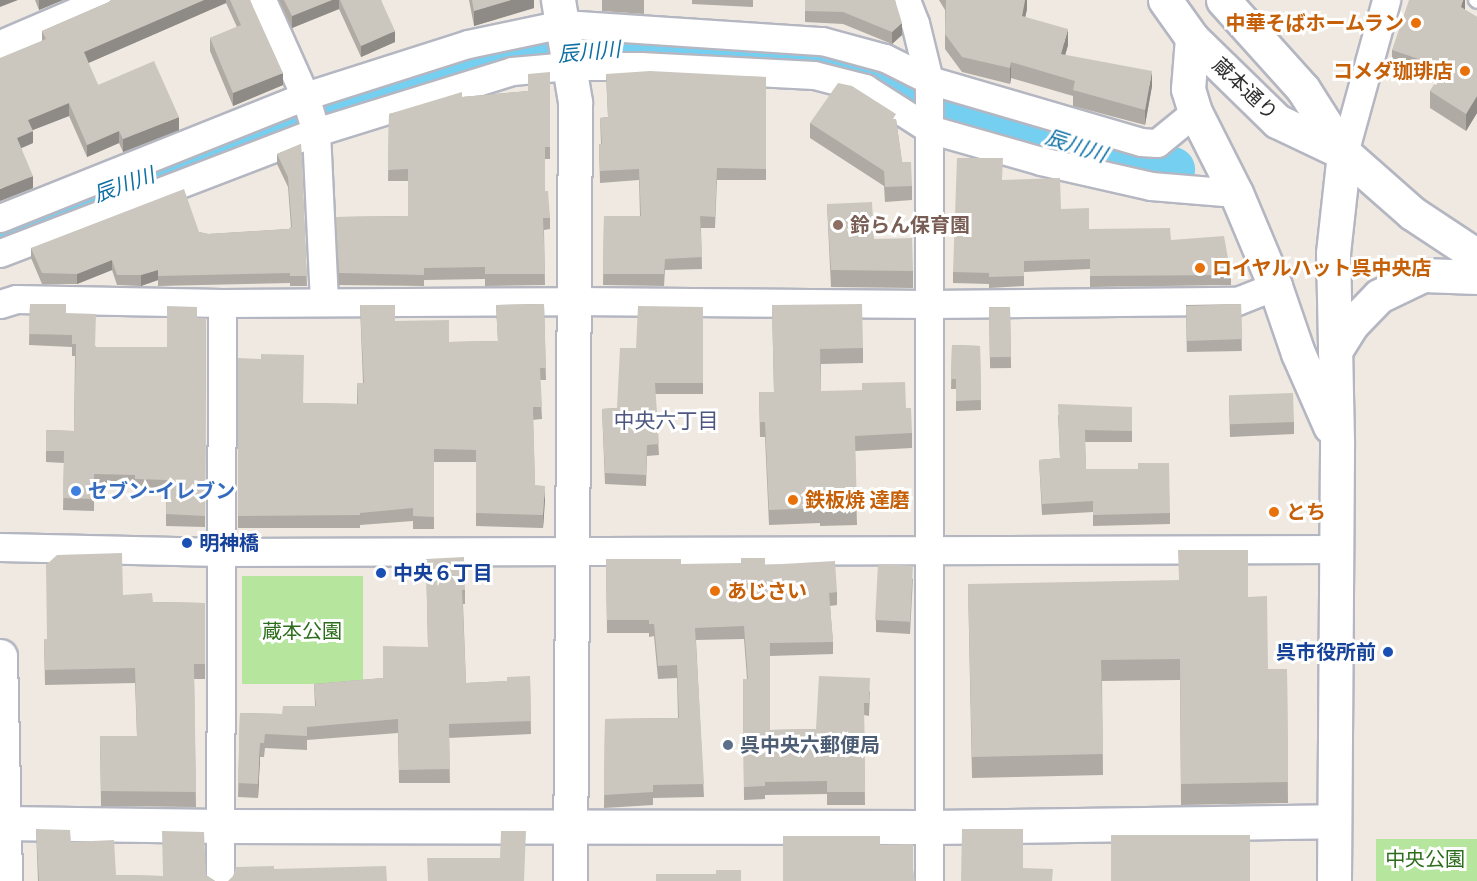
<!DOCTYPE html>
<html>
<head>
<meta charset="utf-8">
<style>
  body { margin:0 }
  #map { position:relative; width:1477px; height:881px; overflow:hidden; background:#efe9e1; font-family:"Roboto Condensed","Noto Sans JP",sans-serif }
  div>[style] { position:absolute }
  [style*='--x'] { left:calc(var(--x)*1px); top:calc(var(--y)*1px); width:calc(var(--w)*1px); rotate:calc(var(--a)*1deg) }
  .green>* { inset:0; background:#b6e59e; transform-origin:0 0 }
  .river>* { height:45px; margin:-22.5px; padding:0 22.5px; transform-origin:22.5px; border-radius:22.5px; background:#75cff0 }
  .roads { filter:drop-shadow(2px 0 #b4b7c1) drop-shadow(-2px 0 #b4b7c1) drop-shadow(0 2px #b4b7c1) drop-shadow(0 -2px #b4b7c1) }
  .service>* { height:14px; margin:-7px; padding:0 7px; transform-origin:7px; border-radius:7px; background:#fff }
  .minor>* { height:27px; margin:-13.5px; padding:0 13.5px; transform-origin:13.5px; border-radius:13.5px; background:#fff }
  .tertiary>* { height:33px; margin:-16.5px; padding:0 16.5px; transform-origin:16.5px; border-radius:16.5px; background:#fff }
  .wall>* { inset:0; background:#afaba4; transform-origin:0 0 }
  .shaded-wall>* { inset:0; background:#8e8b86 }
  .building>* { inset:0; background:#cbc7bf; transform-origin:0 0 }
  .dots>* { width:16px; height:16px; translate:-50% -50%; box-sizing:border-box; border:3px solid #fff; border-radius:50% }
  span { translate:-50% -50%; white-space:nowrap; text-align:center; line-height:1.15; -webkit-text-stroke:6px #fff; paint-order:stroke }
  .food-label { font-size:20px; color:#c56008; font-weight:700 }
  .right { translate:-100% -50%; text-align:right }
  .left { translate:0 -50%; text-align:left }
  .street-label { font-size:20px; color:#2e2e2e }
  .education-label { font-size:20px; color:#785e54; font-weight:700 }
  .shop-label { font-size:20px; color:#366cbe; font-weight:700 }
  .transit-label { font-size:20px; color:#164399; font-weight:700 }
  .park-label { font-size:20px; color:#2c6e1b }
  .service-label { font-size:20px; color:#4e5e75; font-weight:700 }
  .water-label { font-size:21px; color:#0d6fa3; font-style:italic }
  .neighbourhood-label { font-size:21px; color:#4d5680 }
</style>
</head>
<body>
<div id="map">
  <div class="green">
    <div style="left:242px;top:576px;width:121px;height:108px"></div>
    <div style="left:1376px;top:839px;width:101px;height:42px"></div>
  </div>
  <div class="river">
    <div style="--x:16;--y:230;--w:72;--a:-23.7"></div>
    <div style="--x:82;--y:201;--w:120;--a:-19"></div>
    <div style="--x:195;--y:162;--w:154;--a:-21.4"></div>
    <div style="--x:338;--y:106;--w:170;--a:-15.7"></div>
    <div style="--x:502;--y:60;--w:165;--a:-5.2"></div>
    <div style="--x:666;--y:45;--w:47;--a:3.7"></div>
    <div style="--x:713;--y:48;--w:10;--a:29"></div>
    <div style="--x:722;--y:53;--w:151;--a:5"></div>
    <div style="--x:872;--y:66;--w:50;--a:22.4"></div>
    <div style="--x:918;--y:85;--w:51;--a:28.1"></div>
    <div style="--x:963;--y:109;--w:159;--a:18.3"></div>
    <div style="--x:1114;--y:159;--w:59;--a:9.8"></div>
  </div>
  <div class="roads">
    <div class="service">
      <div style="--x:1476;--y:0;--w:1;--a:45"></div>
    </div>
    <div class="minor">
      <div style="--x:262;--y:0;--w:105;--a:65.9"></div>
      <div style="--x:305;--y:96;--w:38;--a:73"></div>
      <div style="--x:316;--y:132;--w:170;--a:87.3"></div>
      <div style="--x:906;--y:0;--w:25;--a:69"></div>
      <div style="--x:915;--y:23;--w:59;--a:76.2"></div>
      <div style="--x:929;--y:80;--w:801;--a:90"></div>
      <div style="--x:0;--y:44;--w:112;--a:-23.1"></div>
      <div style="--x:1344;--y:153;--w:159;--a:-74.6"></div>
      <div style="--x:0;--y:218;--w:328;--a:-21.8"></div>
      <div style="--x:305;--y:96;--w:171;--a:-17.7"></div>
      <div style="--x:468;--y:44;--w:97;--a:-11.9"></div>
      <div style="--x:563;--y:24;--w:260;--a:3.8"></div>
      <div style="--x:822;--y:41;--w:65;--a:15.1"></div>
      <div style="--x:885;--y:58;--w:49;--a:26.6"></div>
      <div style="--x:929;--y:80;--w:221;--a:16.3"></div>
      <div style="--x:1141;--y:142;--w:16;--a:4"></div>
      <div style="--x:1157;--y:143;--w:49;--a:-39.2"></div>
      <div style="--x:0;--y:253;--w:338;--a:-21"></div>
      <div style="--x:316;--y:132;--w:205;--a:-17.3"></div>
      <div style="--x:512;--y:71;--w:57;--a:-5"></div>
      <div style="--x:569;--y:66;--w:71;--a:0"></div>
      <div style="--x:640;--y:66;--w:174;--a:3"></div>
      <div style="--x:814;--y:75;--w:53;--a:14.3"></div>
      <div style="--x:865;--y:88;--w:76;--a:32.6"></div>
      <div style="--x:929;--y:129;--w:116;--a:15.9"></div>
      <div style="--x:1041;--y:161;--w:113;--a:12.8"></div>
      <div style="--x:1151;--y:186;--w:85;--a:4.7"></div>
      <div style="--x:0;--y:304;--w:17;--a:-17"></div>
      <div style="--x:16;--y:299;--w:206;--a:1.1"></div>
      <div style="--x:222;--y:303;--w:351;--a:-0.3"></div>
      <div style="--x:573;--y:301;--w:356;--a:0.5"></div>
      <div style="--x:929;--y:304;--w:308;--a:-0.6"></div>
      <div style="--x:1237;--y:301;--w:41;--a:-21.5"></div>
      <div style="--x:0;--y:547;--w:220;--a:1.3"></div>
      <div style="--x:220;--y:552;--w:1115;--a:-0.15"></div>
      <div style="--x:220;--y:881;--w:578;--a:-89.8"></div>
    </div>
    <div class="tertiary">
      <div style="--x:558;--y:0;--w:103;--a:80.5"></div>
      <div style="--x:575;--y:102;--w:779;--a:90.37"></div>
      <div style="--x:1165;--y:0;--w:47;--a:54.6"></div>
      <div style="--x:1192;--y:38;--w:119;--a:44.3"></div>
      <div style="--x:1277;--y:121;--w:74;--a:25.5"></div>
      <div style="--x:1344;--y:153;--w:91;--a:41.4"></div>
      <div style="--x:1412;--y:213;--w:78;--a:33.5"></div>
      <div style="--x:1223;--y:0;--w:120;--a:48"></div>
      <div style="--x:1303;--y:89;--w:76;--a:57.4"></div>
      <div style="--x:1192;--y:38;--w:51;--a:94.5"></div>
      <div style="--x:1188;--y:89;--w:24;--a:73"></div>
      <div style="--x:1195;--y:112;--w:91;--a:63.2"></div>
      <div style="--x:1236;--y:193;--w:101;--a:67.2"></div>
      <div style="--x:1275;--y:286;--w:71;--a:71.1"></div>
      <div style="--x:1298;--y:353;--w:80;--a:66.3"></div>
      <div style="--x:1335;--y:351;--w:31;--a:-58"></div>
      <div style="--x:1351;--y:325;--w:40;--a:-46"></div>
      <div style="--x:1379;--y:296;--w:49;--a:-25.5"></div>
      <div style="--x:1423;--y:275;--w:54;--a:2.1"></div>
      <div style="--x:0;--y:656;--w:225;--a:88.7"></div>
      <div style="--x:4;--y:823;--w:216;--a:0.8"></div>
      <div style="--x:220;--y:826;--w:709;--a:0.08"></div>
      <div style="--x:929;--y:827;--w:405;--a:-0.8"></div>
      <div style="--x:1334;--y:881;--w:440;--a:-89.6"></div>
      <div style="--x:1337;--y:441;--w:188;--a:-91.2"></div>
      <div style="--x:1333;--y:253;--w:101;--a:-83.7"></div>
    </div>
  </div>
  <div class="wall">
    <div style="clip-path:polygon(35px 0,63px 0,39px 10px)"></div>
    <div style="clip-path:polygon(111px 0,250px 0,283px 85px,233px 106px,210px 51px,210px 38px,237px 27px,226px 3px,88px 63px,98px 85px,179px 130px,123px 152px,119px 143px,87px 157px,69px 116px,32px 130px,33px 143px,21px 148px,33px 188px,0 201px,42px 40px,42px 31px,109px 2px)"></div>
    <div style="clip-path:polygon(279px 0,381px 0,395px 42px,361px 57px,339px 9px,292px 28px)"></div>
    <div style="clip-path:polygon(469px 0,534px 0,534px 8px,474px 26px)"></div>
    <div style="clip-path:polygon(602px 0,644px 0,644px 14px,602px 11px)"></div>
    <div style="clip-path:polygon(692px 0,753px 0,753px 7px,692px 4px)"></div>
    <div style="clip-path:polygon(805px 0,895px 0,902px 35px,892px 44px,843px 24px,805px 22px)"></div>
    <div style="clip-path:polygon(939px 0,1027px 0,1027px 9px,1025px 17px,1068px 45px,1065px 55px,1152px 86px,1145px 125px,1073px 106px,1073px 96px,1011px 78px,1010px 84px,962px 72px,945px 49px,945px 10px)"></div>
    <div style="clip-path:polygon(1465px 0,1465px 10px,1477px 17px,1477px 113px,1466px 131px,1430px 108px,1430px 91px,1436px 82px,1392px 67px,1392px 50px)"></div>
    <div style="clip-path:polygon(550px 72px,550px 159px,545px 159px,545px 191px,550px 218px,550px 229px,544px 230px,545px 285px,485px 286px,485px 279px,424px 280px,424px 286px,339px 285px,336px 217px,408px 216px,408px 181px,388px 181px,389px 114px,462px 97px,528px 91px)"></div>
    <div style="clip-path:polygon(606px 74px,766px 77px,766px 180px,717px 180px,715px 228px,701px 228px,702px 269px,665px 270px,664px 286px,603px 285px,604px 216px,640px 216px,639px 180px,600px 183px,599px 144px,601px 144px,600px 118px,608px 117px)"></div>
    <div style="clip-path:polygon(896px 119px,902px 162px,912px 186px,912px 200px,885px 202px,884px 186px,810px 138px,810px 123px)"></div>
    <div style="clip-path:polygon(301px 144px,307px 286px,290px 286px,290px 283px,158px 286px,158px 280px,141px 286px,117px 285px,112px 270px,77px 284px,42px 284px,31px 258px,31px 248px,199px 232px,208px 234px,289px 229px,291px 227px,288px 187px,277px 164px,277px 154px)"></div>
    <div style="clip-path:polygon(1002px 180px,1061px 209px,1089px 229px,1171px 240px,1231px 275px,1231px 285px,1090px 287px,1090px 269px,1024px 272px,1024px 286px,989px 288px,989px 284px,953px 283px,953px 272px)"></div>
    <div style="clip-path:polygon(827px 204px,913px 271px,913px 288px,831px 287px)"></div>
    <div style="clip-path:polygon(30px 304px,66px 313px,96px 347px,167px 347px,197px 318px,206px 318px,205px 527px,166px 526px,166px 492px,135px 491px,135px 486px,94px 485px,94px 511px,63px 510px,64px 463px,46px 462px,46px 430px,74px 431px,75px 356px,72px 356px,72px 347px,29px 345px)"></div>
    <div style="clip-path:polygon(544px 304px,546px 380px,540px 380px,542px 419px,533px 420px,535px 485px,545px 499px,543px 528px,476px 526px,476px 462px,434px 462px,434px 529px,413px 529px,413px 521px,360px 525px,360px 528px,238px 528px,238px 358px,304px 403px,357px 404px,357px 383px,363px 383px,360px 305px,395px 321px,449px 342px,498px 341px,496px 305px)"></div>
    <div style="left:1241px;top:304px;width:47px;height:55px;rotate:89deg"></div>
    <div style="clip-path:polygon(772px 305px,863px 348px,863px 363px,821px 364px,821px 391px,906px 408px,912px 433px,912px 448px,855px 451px,857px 525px,820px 526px,820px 523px,769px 525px,765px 437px,760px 437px,759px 392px,774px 392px)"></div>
    <div style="clip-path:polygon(703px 307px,703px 394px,655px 394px,659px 455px,647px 456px,646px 486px,605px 484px,602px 409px,617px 408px,636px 348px)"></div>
    <div style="left:1010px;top:307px;width:61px;height:21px;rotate:89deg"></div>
    <div style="clip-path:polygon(952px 345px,980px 346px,981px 410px,956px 411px,956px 389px,951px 389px)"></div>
    <div style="clip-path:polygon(1229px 396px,1294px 422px,1294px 434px,1230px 437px)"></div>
    <div style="clip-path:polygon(1132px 407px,1132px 442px,1085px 442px,1086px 469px,1170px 513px,1170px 524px,1093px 526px,1093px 512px,1042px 515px,1039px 460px,1060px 458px,1058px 415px)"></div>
    <div style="clip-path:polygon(426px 559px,465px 590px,465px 604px,463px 604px,466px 683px,507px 681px,530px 676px,531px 734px,449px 738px,450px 783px,399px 783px,398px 733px,307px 740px,307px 750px,265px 748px,264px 757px,260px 757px,258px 798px,238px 797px,240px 713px,282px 714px,315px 706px,314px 684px,383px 678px,428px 647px)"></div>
    <div style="clip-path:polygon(606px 559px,681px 564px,765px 565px,837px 592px,837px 605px,830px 606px,833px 642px,833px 654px,770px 656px,770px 730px,816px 729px,870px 691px,869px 716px,864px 715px,865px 805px,827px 805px,827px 794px,765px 795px,765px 799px,744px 800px,743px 679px,747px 679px,744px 639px,696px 640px,704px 797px,653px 798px,653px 805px,604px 808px,605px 719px,678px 718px,677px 678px,658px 679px,654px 636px,649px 637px,649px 633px,607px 633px)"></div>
    <div style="clip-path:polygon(913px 578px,910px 634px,876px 632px,876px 620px)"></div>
    <div style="clip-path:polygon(968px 584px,1248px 597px,1268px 669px,1287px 669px,1288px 803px,1181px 805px,1180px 680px,1102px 681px,1103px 775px,972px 778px)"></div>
    <div style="clip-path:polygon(123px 595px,153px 602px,205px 603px,205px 679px,194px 679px,196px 807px,101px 806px,100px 736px,137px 736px,135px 683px,45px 685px,44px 639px,47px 639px)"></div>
    <div style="clip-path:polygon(36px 829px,71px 842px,116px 875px,163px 876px,206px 875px,215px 881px,38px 881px)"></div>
  </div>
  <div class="shaded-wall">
    <div style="clip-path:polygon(0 0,18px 0,0 7px)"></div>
    <div style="clip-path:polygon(39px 0,63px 0,39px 10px)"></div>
    <div style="clip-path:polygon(204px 0,226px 0,226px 3px,84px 65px,84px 52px)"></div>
    <div style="clip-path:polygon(332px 0,339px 0,339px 9px,292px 28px,292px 16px)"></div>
    <div style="clip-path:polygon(511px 0,534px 0,534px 8px,474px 26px,474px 11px)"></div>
    <div style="clip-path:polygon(1025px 0,1027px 0,1027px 9px,1022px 32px,1022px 16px)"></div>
    <div style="clip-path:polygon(1463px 0,1465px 0,1465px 10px,1461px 7px)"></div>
    <div style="clip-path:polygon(902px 23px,902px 35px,892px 44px,892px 32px)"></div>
    <div style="clip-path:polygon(1068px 29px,1068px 45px,1061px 70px,1061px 54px)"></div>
    <div style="clip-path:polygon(395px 31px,395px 42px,361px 57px,361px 46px)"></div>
    <div style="clip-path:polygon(1011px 62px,1011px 78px,1010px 84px,1010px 68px)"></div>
    <div style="clip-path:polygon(1152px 71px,1152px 86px,1145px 125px,1145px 110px)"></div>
    <div style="clip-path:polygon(283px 73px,283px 85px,233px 106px,233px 93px)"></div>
    <div style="clip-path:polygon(1477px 96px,1477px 113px,1466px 131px,1466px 114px)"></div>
    <div style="clip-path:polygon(69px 103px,69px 116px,28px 132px,28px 120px)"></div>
    <div style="clip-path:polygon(179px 117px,179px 130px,123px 152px,123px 139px)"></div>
    <div style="clip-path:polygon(33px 131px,33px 143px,17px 150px,17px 138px)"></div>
    <div style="clip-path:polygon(119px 131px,119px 143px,87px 157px,87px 145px)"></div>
    <div style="clip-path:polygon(33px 176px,33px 188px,0 201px,0 189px)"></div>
    <div style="clip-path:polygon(112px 260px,112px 270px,77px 284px,77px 274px)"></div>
    <div style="clip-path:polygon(158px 270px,158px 280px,141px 286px,141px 275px)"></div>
    <div style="clip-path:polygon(545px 486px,545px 499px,543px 528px,543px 515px)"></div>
    <div style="clip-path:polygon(260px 743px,260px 757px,258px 798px,258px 784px)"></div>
  </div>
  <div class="building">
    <div style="clip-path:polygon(111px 0,204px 0,84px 52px,98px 85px,154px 61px,179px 117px,123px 139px,119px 131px,87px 145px,69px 103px,28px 120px,33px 131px,17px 138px,33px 176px,0 189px,0 58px,46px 39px,42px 31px,109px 2px)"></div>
    <div style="clip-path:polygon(230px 0,250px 0,283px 73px,233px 93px,210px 38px,241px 25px)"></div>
    <div style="clip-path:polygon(284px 0,332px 0,292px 16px)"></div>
    <div style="clip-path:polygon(340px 0,381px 0,395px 31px,361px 46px)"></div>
    <div style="clip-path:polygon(472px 0,511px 0,474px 11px)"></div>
    <div style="clip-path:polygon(805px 0,895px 0,902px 23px,892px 32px,843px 12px,805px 11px)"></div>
    <div style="clip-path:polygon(946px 0,1025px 0,1022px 16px,1068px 29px,1061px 54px,1152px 71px,1145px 110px,1073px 90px,1075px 81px,1011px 62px,1010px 68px,962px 57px,945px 34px)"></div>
    <div style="clip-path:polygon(1409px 0,1463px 0,1461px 7px,1477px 17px,1477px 96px,1466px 114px,1430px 91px,1445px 68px,1392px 50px)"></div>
    <div style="clip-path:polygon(650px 71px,766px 77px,766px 169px,717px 168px,715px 217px,700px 216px,702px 257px,665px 259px,664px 274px,603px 274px,604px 216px,641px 216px,639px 169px,600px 171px,599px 144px,602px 144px,600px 118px,608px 117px,606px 74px)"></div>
    <div style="clip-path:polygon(550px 72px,550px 147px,545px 147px,545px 191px,548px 191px,550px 218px,543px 218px,545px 274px,485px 274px,485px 267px,424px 268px,424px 275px,339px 273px,336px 217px,408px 216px,408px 169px,388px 170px,389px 114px,462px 92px,462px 97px,528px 91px,528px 74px)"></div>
    <div style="clip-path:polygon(838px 83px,852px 86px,896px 114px,893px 119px,896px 119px,902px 162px,911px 162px,912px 186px,885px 187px,884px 171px,810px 123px)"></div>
    <div style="clip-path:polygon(301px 144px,307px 276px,290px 276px,290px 273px,158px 276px,158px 270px,141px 275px,117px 275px,112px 260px,77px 274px,42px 273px,31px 248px,184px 189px,199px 232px,208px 234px,289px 229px,292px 227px,288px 177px,277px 154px)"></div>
    <div style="clip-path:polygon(957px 158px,1003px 158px,1002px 180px,1060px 178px,1061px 209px,1089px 208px,1089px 229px,1170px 228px,1171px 240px,1224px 236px,1231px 275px,1090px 276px,1090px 259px,1024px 261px,1024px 276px,989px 277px,989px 273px,953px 272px)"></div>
    <div style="clip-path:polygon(872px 202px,874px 239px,912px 238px,913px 271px,831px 270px,827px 204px)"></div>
    <div style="clip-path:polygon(30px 304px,66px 304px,66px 313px,96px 314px,95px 347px,167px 347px,167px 306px,197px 307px,197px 318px,206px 318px,205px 516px,166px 514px,167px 480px,135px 479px,135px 475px,94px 474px,94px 499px,63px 498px,64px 451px,46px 451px,46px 430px,74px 431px,76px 344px,72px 344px,72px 335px,29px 334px)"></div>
    <div style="clip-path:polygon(544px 304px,546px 368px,540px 368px,542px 407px,533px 407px,535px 485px,545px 486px,543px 515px,476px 513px,476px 450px,434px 449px,434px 517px,413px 516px,413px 508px,360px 513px,360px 515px,238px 516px,238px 358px,261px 359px,261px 354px,304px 355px,303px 403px,358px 404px,357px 383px,364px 383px,360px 305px,395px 305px,395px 321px,449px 320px,449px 342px,498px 341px,496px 305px)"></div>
    <div style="clip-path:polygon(862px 304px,863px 348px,820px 349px,821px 391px,862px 390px,862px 383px,905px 382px,906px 408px,911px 408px,912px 433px,855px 436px,857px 510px,820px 511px,820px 508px,769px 510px,765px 422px,760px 422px,759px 392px,774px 392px,772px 305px)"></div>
    <div style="left:1241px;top:304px;width:35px;height:55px;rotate:88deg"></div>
    <div style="clip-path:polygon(638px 306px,703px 307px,703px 383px,655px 383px,659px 444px,647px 445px,646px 475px,605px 473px,602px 409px,617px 408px,620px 348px,636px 348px)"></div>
    <div style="left:1010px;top:307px;width:50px;height:21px;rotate:89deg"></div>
    <div style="clip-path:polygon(952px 345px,980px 346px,981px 400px,956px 401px,956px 379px,951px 379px)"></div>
    <div style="left:1293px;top:393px;width:29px;height:64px;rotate:88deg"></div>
    <div style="clip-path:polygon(1058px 404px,1132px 407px,1132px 431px,1085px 430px,1086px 469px,1138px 469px,1138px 463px,1169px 463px,1170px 513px,1093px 515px,1093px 501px,1042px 504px,1039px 460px,1060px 458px)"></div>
    <div style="clip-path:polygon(1178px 550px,1248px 550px,1248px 597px,1267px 596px,1268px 669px,1287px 669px,1288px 782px,1181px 784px,1180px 659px,1101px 660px,1103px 754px,972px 757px,968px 584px,1179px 580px)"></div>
    <div style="clip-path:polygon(122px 553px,123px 595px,152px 593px,153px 602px,205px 603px,205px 664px,194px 664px,196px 792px,101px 791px,100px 736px,137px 736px,135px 668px,45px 670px,44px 639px,47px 639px,46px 565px,57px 555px)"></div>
    <div style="clip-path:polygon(464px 557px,465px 590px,462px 590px,466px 683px,507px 681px,507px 677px,530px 676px,531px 721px,449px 724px,450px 769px,399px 770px,398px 719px,307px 727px,307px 736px,265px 734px,264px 743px,260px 743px,258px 784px,238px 783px,240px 713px,282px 714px,283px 706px,316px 706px,314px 684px,383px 678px,383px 646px,428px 647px,426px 559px)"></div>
    <div style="clip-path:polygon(741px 558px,765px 558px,765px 565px,835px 561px,837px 592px,829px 593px,833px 642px,770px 643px,770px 730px,816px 729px,819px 676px,870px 678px,869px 703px,864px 703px,865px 792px,827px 792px,827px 781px,765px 782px,765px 786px,744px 787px,743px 679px,748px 679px,744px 626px,695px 628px,704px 784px,653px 785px,653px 792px,604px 795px,605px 719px,679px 718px,677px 665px,658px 666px,654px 624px,649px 624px,649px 620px,607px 620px,606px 559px,681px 559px,681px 564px,741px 563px)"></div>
    <div style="left:878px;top:564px;width:35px;height:56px;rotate:3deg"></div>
    <div style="clip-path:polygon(36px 829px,70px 830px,71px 842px,114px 840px,116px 875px,163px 876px,162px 831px,204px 832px,206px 875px,215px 881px,39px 881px)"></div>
    <div style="clip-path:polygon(962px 829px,1023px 829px,1023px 868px,1053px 869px,1052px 881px,961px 881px)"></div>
    <div style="clip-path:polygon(501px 831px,526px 831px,524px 881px,428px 881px,427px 858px,500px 858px)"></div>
    <div style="left:1250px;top:835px;width:46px;height:139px;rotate:90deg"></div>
    <div style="clip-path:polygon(783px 836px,880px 836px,880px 845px,913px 844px,913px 869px,915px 881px,783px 881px)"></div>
    <div style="clip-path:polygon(274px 866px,274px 869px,386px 866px,387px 881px,228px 881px,233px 876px,236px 867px)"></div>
    <div style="clip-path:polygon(716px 870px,741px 870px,741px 881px,656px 881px,656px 874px,716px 874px)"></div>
  </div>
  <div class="dots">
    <div style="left:1416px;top:23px;background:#e8710a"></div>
    <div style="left:1465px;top:71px;background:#e8710a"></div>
    <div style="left:838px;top:225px;background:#8d6e63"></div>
    <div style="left:1200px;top:268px;background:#e8710a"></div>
    <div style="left:76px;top:491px;background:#3f7fe0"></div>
    <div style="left:793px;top:500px;background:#e8710a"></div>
    <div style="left:1274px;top:512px;background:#e8710a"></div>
    <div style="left:187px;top:543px;background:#1a4fb4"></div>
    <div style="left:381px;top:573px;background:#1a4fb4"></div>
    <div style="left:715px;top:591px;background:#e8710a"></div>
    <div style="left:1388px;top:652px;background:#1a4fb4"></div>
    <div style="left:728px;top:745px;background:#5c6f8a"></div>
  </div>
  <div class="food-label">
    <span class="right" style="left:1404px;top:23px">中華そばホームラン</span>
    <span class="right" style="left:1453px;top:71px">コメダ珈琲店</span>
    <span class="left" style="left:1212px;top:268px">ロイヤルハット呉中央店</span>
    <span class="left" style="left:805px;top:500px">鉄板焼 達磨</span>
    <span class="left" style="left:1286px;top:512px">とち</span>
    <span class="left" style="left:727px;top:591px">あじさい</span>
  </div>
  <div class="street-label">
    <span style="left:1245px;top:89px;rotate:43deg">蔵本通り</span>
  </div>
  <div class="education-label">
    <span class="left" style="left:850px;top:225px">鈴らん保育園</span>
  </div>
  <div class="shop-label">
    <span class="left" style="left:88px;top:491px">セブン-イレブン</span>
  </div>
  <div class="transit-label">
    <span class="left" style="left:199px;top:543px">明神橋</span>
    <span class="left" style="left:393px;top:573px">中央６丁目</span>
    <span class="right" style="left:1376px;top:652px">呉市役所前</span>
  </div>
  <div class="park-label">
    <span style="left:302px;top:631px">蔵本公園</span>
    <span style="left:1425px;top:859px">中央公園</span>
  </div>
  <div class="service-label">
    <span class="left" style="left:740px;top:745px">呉中央六郵便局</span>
  </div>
  <div class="water-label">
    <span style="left:589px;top:52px;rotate:-5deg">辰川川</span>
    <span style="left:1076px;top:146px;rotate:18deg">辰川川</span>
    <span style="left:124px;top:185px;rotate:-20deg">辰川川</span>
  </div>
  <div class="neighbourhood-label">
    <span style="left:666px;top:421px">中央六丁目</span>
  </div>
</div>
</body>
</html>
